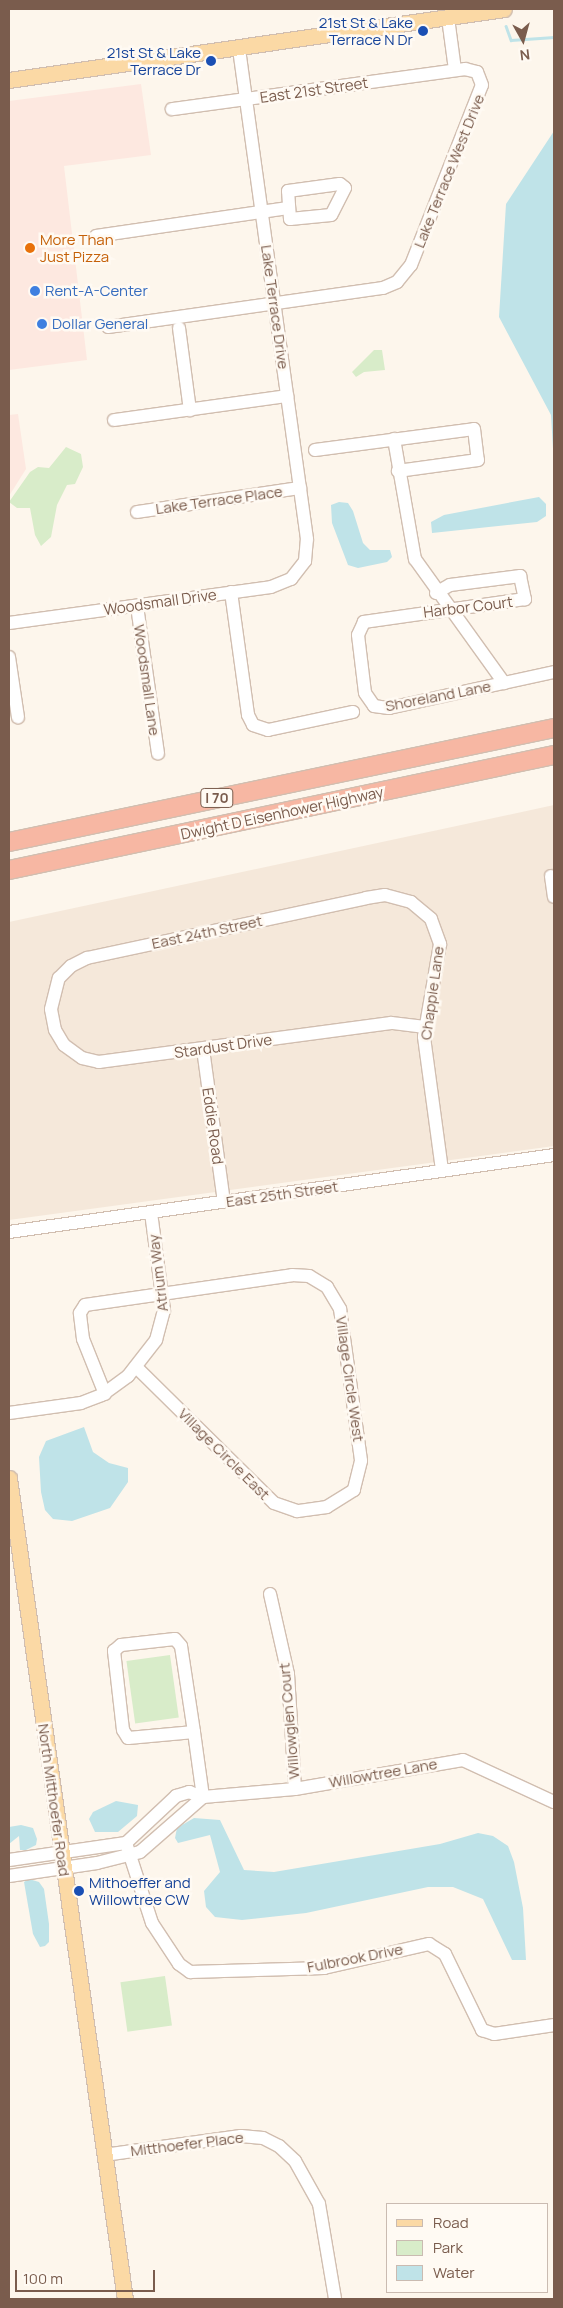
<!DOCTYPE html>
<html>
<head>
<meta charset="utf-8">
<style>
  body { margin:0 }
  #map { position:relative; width:563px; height:2308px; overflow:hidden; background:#fdf6ec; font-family:Manrope,sans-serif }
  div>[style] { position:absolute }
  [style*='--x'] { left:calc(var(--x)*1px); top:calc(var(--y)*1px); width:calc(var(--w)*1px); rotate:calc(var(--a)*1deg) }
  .residential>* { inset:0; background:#f5e8da }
  .commercial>* { inset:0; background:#fde8e0 }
  .green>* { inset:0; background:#d8ecc9; transform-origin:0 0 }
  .water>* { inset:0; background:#bfe3e8 }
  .stream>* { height:2.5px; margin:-1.25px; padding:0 1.25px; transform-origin:1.25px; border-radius:1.25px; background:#bfe3e8 }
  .roads { filter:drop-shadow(1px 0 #d1beb0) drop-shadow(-1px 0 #d1beb0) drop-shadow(0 1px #d1beb0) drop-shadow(0 -1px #d1beb0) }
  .minor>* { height:12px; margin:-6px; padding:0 6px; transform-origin:6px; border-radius:6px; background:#fff }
  .major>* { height:15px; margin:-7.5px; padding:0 7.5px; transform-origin:7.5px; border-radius:7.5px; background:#fbd9a5 }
  .highway>* { height:18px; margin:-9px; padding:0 9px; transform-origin:9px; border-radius:9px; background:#f7b7a3 }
  .dots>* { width:14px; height:14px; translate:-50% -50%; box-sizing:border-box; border:2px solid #fffaf3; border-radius:50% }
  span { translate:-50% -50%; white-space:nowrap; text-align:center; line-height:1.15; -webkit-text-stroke:5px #fffaf3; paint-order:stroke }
  .shield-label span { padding:1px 4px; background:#fffaf3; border:1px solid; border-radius:4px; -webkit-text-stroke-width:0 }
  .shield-label { font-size:14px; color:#7a5c4d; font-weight:700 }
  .transit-label { font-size:15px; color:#164399 }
  .right { translate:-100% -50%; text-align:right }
  .left { translate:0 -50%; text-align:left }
  .street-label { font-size:15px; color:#7a5c4d }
  .food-label { font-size:15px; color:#c56008 }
  .shop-label { font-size:15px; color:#366cbe }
  .frame { position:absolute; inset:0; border:10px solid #7a5c4d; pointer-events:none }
  .legend { position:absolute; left:386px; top:2203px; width:162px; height:90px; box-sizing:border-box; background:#fffaf3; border:1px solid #cabbb1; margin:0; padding:6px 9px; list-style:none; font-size:15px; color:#7a5c4d }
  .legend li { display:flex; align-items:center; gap:10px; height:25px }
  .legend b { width:25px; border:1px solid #cabbb1 }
  .north { position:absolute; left:498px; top:15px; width:50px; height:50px; -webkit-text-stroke:4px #fffaf3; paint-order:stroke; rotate:173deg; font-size:14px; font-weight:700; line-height:20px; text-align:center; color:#7a5c4d }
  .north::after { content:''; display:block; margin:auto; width:18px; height:22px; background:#7a5c4d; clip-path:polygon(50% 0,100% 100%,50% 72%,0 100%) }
  .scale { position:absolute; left:15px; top:2270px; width:140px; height:22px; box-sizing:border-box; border:2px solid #7a5c4d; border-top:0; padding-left:6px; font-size:15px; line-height:18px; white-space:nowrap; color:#7a5c4d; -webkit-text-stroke:4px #fffaf3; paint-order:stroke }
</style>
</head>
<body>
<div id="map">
  <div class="residential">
    <div style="clip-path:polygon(554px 805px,554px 1146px,9px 1220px,9px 922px)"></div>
  </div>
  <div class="commercial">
    <div style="clip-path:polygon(141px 84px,151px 155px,64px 166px,87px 360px,9px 370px,9px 101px)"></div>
    <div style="clip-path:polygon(18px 414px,26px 469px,9px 496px,9px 415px)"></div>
  </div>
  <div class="green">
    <div style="clip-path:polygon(374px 350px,382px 350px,385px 370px,364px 372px,356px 377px,352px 372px)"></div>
    <div style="clip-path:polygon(66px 447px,81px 454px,83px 467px,75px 484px,67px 485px,57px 505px,51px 537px,41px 546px,35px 535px,30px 508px,17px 508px,9px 502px,30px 472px,38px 467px,49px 468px)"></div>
    <div style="left:170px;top:1655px;width:63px;height:44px;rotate:82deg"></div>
    <div style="left:165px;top:1976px;width:50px;height:45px;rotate:82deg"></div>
  </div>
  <div class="water">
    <div style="clip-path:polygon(554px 131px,554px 466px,551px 415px,499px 317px,506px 204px)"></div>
    <div style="clip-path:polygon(539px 497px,546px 504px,546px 516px,537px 522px,432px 533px,431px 522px,444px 515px)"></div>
    <div style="clip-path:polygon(339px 502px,348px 503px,353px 511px,363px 543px,370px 550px,390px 550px,392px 557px,387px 562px,358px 568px,348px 565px,332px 523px,331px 505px)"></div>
    <div style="clip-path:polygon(84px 1427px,93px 1452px,109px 1463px,128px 1468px,128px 1482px,110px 1508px,72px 1521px,53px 1519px,45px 1510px,41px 1492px,39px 1457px,46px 1441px)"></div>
    <div style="clip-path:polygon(116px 1801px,138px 1805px,137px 1816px,118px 1832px,95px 1832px,89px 1819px,93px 1812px)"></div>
    <div style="clip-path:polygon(194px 1818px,220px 1820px,244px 1870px,274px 1872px,440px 1844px,478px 1833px,493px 1836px,508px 1846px,514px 1862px,523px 1908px,526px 1960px,512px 1960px,483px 1899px,453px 1887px,428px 1887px,306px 1913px,242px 1920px,215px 1917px,206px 1907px,204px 1891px,220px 1872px,210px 1835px,178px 1843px,175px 1838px,177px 1828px)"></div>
    <div style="clip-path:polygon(21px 1825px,33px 1828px,37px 1839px,36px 1845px,26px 1850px,20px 1850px,19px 1836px,9px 1844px,9px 1827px)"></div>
    <div style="clip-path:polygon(29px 1879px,39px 1882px,44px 1889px,49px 1924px,49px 1942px,45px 1946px,40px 1947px,33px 1934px,24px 1882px)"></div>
  </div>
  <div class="stream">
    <div style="--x:506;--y:26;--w:15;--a:70"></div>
    <div style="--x:511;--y:40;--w:43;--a:-4"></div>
  </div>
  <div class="roads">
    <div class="minor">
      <div style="--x:448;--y:18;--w:52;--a:82.3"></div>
      <div style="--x:340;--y:184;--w:6;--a:39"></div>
      <div style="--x:345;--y:188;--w:30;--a:117"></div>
      <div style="--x:331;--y:215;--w:41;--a:174.4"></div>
      <div style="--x:290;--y:219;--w:28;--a:-94"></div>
      <div style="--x:288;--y:191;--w:52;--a:-7.7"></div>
      <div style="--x:96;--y:236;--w:194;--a:-8.3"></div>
      <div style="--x:108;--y:327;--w:278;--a:-8.1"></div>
      <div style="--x:383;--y:288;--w:15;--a:-23"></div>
      <div style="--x:397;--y:282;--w:22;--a:-51"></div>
      <div style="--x:411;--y:265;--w:193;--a:-68.5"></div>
      <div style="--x:482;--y:85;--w:14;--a:-111"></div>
      <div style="--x:477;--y:72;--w:12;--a:-166"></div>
      <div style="--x:465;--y:69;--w:296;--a:172.2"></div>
      <div style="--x:179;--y:328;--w:83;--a:82.4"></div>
      <div style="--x:114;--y:420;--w:175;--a:-7.9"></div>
      <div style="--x:394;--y:439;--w:122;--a:80.1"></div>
      <div style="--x:415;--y:559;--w:153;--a:54.3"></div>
      <div style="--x:315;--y:450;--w:160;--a:-7.5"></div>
      <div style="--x:474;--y:429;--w:31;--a:83"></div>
      <div style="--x:478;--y:460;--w:81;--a:172.2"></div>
      <div style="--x:137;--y:512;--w:165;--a:-8.4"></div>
      <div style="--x:231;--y:592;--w:124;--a:82.1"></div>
      <div style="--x:248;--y:715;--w:11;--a:63"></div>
      <div style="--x:253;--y:725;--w:16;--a:18"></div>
      <div style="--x:268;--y:730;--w:87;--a:-12"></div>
      <div style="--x:436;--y:593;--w:16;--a:-30"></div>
      <div style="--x:450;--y:585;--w:71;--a:-7.3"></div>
      <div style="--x:520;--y:576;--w:24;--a:78"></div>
      <div style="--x:525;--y:599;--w:163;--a:171.9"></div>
      <div style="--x:364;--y:622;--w:14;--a:115"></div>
      <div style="--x:358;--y:635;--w:58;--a:83.1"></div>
      <div style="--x:365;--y:693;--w:16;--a:55"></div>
      <div style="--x:374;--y:706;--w:15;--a:8"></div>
      <div style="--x:389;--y:708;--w:169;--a:-12.3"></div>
      <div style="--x:137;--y:606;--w:149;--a:81.9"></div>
      <div style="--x:9;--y:623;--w:264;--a:-7.8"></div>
      <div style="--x:271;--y:587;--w:22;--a:-22"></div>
      <div style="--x:291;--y:579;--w:23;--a:-52"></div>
      <div style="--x:305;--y:561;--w:22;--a:-85"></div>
      <div style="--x:307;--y:539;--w:495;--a:-97.9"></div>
      <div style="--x:9;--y:657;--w:61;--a:81.5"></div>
      <div style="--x:551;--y:876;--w:21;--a:82"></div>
      <div style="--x:425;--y:1027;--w:34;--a:-173"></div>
      <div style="--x:391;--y:1023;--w:295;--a:172.4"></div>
      <div style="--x:99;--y:1062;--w:17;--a:-167"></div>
      <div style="--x:82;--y:1058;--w:22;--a:-144"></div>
      <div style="--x:64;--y:1045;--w:17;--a:-121"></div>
      <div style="--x:55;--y:1030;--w:21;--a:-101"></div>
      <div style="--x:51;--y:1009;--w:32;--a:-76"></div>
      <div style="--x:59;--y:978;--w:17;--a:-45"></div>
      <div style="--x:71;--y:966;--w:18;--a:-27"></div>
      <div style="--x:87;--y:958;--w:285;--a:-12.1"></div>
      <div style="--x:366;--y:898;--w:19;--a:-9"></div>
      <div style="--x:385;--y:895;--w:27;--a:15"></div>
      <div style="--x:411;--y:902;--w:26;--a:40"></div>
      <div style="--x:431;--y:919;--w:27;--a:70"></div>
      <div style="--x:440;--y:944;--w:94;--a:99.8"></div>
      <div style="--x:424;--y:1037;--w:135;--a:82.3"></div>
      <div style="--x:203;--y:1049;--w:154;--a:82.2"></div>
      <div style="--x:9;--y:1232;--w:550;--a:-8.04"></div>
      <div style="--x:105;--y:1394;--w:59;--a:-111.8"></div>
      <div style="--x:83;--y:1339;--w:26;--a:-97"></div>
      <div style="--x:80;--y:1313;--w:9;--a:-58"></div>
      <div style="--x:85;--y:1305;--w:209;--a:-8.2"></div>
      <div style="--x:292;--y:1275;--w:17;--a:3"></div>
      <div style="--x:309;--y:1276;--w:21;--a:31"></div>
      <div style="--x:327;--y:1287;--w:26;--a:59"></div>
      <div style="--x:340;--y:1309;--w:153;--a:82.1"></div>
      <div style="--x:361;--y:1461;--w:30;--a:104"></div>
      <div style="--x:354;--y:1490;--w:32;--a:148"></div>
      <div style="--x:327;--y:1507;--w:30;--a:172"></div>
      <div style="--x:297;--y:1511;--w:24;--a:-161"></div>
      <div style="--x:274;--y:1503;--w:194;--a:-135.4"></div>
      <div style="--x:9;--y:1413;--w:73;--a:-7.9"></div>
      <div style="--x:81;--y:1403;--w:22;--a:-21"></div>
      <div style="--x:102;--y:1395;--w:32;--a:-36"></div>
      <div style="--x:128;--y:1376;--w:46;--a:-52.1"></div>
      <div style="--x:156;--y:1340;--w:31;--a:-75"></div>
      <div style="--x:164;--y:1310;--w:99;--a:-97.6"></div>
      <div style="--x:270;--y:1594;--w:82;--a:77.3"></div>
      <div style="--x:288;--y:1674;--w:115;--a:86.5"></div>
      <div style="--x:175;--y:1639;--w:9;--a:49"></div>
      <div style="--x:181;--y:1646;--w:87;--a:81.4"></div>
      <div style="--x:194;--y:1732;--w:66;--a:174.8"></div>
      <div style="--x:128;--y:1738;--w:9;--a:-122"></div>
      <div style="--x:123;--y:1730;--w:80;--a:-96.5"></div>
      <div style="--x:114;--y:1651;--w:9;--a:-41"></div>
      <div style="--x:121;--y:1645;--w:54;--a:-6.3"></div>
      <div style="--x:194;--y:1732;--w:66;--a:82.1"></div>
      <div style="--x:126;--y:1843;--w:84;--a:72"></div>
      <div style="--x:152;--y:1923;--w:49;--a:56.6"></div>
      <div style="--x:179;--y:1964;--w:14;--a:36"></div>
      <div style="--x:190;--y:1972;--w:134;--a:-1.7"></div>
      <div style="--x:324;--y:1968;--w:108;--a:-12.9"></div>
      <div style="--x:429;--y:1944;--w:19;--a:32"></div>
      <div style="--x:445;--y:1954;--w:85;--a:64"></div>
      <div style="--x:482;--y:2030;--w:13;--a:18"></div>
      <div style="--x:494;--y:2034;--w:61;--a:-8.5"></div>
      <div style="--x:9;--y:1860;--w:118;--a:-8.3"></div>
      <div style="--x:126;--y:1843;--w:69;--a:-43.2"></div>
      <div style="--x:176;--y:1796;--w:14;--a:-17"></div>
      <div style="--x:189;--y:1792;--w:15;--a:20"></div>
      <div style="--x:203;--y:1797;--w:92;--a:-5"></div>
      <div style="--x:295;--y:1789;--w:170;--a:-9.8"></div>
      <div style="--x:463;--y:1760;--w:100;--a:24.8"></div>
      <div style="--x:9;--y:1876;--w:89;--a:-8.4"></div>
      <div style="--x:97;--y:1863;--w:44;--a:-14.3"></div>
      <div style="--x:140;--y:1852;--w:84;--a:-41.1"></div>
      <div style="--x:104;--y:2155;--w:138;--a:-7.9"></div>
      <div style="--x:241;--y:2136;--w:22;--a:5"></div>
      <div style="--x:263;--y:2138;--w:18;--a:27"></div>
      <div style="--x:279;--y:2146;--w:22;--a:43"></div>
      <div style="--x:295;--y:2161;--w:49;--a:60.8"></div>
      <div style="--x:319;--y:2204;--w:96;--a:80.4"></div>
    </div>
    <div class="major">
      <div style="--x:9;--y:80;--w:500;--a:-8.16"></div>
      <div style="--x:9;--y:1478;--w:829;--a:81.96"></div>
    </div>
    <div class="highway">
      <div style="--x:9;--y:842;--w:557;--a:-11.81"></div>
      <div style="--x:9;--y:870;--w:557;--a:-11.92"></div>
    </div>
  </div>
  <div class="dots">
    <div style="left:423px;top:31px;background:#1a4fb4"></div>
    <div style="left:211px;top:61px;background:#1a4fb4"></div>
    <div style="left:30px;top:248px;background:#e8710a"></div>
    <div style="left:35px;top:291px;background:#3f7fe0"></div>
    <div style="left:42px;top:324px;background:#3f7fe0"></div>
    <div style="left:79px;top:1891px;background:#1a4fb4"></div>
  </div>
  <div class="shield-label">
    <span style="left:217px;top:798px">I 70</span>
  </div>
  <div class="transit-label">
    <span class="right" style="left:413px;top:31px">21st St &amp; Lake<br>Terrace N Dr</span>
    <span class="right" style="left:201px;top:61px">21st St &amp; Lake<br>Terrace Dr</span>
    <span class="left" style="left:89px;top:1891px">Mithoeffer and<br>Willowtree CW</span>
  </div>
  <div class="street-label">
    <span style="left:314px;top:90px;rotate:-8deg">East 21st Street</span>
    <span style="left:449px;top:171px;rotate:-68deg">Lake Terrace West Drive</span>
    <span style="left:275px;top:307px;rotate:82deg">Lake Terrace Drive</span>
    <span style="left:219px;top:500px;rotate:-8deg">Lake Terrace Place</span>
    <span style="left:160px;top:602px;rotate:-8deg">Woodsmall Drive</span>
    <span style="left:468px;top:607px;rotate:-7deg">Harbor Court</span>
    <span style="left:147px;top:680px;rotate:82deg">Woodsmall Lane</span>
    <span style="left:438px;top:696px;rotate:-11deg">Shoreland Lane</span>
    <span style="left:282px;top:813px;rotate:-12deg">Dwight D Eisenhower Highway</span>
    <span style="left:207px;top:932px;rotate:-12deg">East 24th Street</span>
    <span style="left:432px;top:993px;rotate:-82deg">Chappie Lane</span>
    <span style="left:223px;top:1046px;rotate:-8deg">Stardust Drive</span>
    <span style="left:213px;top:1126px;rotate:82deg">Eddie Road</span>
    <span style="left:282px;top:1194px;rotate:-8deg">East 25th Street</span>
    <span style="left:158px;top:1273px;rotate:-97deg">Atrium Way</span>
    <span style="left:350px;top:1379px;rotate:82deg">Village Circle West</span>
    <span style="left:224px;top:1454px;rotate:45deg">Village Circle East</span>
    <span style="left:289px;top:1721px;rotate:-95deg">Willowglen Court</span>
    <span style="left:383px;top:1773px;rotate:-10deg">Willowtree Lane</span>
    <span style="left:54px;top:1800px;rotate:82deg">North Mitthoefer Road</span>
    <span style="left:355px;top:1958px;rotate:-11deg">Fulbrook Drive</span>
    <span style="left:187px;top:2144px;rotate:-7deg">Mitthoefer Place</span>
  </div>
  <div class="food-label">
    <span class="left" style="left:40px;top:248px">More Than<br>Just Pizza</span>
  </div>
  <div class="shop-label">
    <span class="left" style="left:45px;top:291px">Rent-A-Center</span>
    <span class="left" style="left:52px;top:324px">Dollar General</span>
  </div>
  <div class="frame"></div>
  <ul class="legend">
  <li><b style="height:6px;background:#fbd9a5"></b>Road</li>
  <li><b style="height:14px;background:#d8ecc9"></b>Park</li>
  <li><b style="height:14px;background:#bfe3e8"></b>Water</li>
  </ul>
  <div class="north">N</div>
  <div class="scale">100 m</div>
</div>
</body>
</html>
